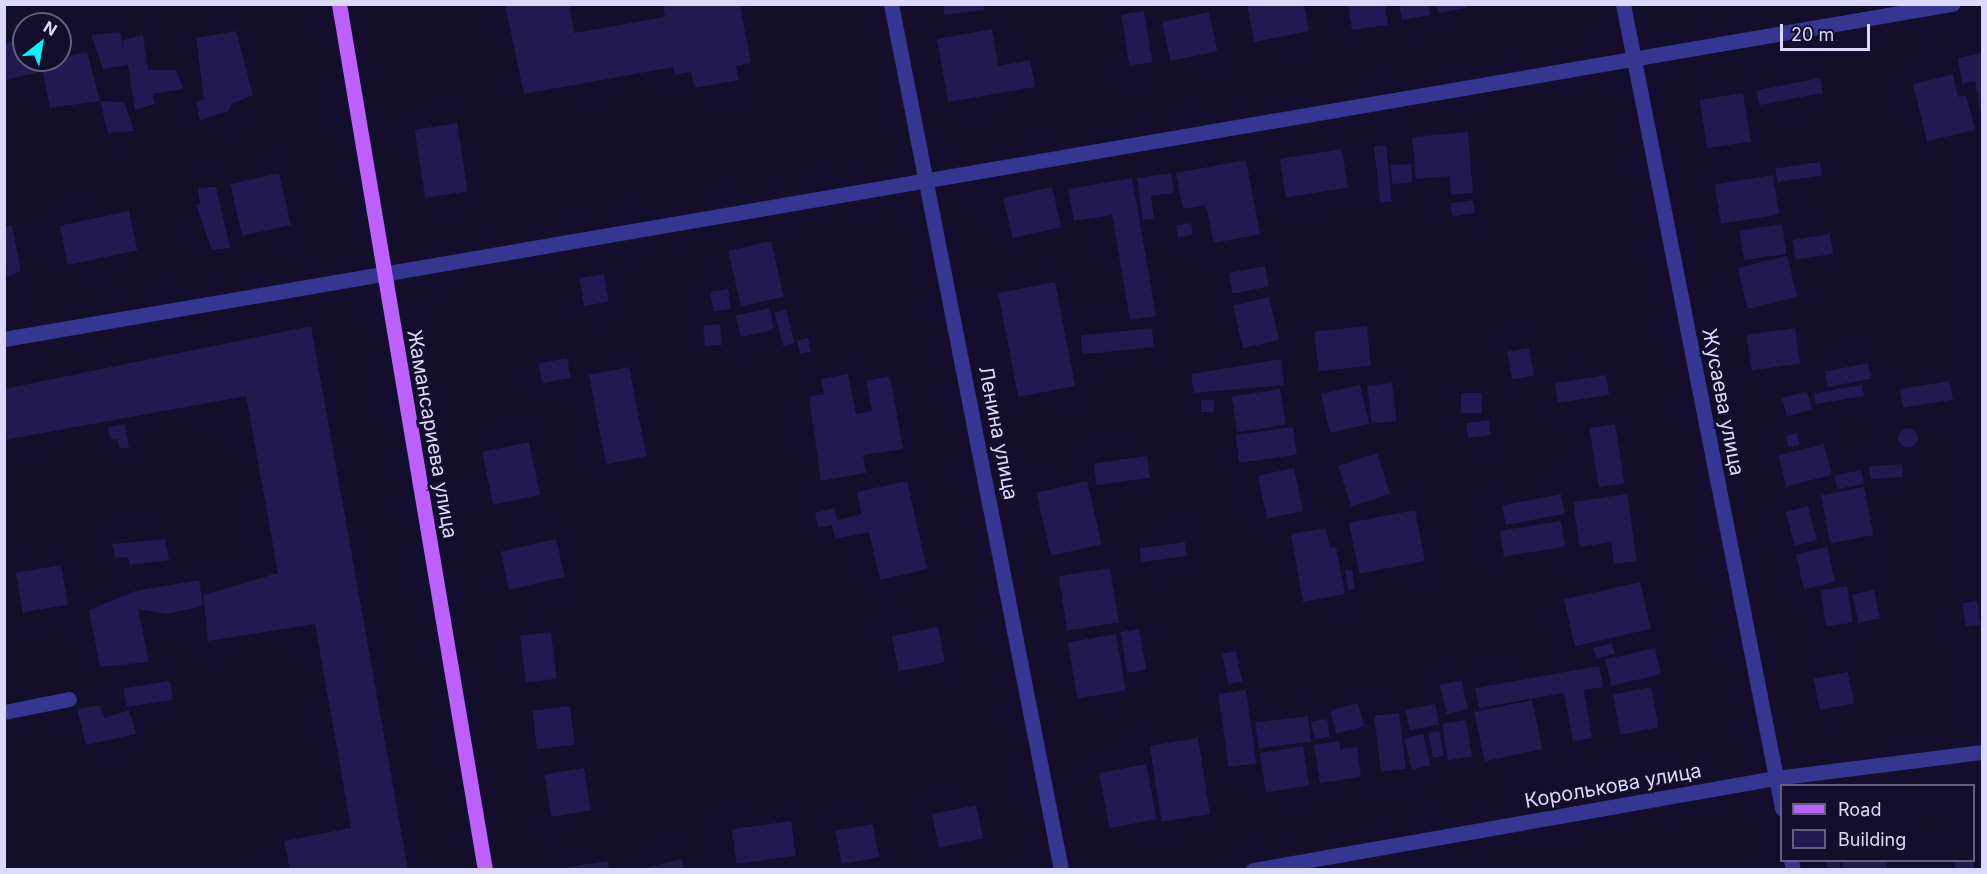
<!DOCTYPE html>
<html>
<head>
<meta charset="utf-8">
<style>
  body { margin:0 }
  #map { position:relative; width:1987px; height:874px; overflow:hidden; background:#120e2c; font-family:Inter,sans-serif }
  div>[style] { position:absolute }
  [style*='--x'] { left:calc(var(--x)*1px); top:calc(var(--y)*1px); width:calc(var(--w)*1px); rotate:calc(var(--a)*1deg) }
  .building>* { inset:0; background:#21194f; transform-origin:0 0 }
  .round { border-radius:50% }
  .minor>* { height:15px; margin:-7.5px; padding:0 7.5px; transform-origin:7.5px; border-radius:7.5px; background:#35368f }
  .major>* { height:15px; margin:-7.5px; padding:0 7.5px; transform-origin:7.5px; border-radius:7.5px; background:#bc60ff }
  span { translate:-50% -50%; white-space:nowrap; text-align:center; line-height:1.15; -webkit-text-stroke:6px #120e2c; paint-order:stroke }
  .street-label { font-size:20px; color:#dcd9ff }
  .frame { position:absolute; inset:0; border:6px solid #dcd9ff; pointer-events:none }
  .legend { position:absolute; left:1780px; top:784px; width:195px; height:78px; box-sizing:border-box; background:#120e2c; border:2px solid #635f80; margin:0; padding:8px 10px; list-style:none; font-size:18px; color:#dcd9ff }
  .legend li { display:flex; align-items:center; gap:12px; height:30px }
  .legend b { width:30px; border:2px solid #635f80 }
  .north { position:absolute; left:12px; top:12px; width:60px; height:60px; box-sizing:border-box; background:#120e2c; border:2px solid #635f80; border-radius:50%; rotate:31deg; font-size:16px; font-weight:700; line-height:24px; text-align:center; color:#dcd9ff }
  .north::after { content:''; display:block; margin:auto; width:21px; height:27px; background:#05f2ff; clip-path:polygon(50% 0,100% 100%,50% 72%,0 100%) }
  .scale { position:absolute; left:1780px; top:24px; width:90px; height:27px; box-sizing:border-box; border:3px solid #dcd9ff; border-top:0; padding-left:8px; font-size:18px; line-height:21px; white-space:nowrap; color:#dcd9ff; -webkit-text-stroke:4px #120e2c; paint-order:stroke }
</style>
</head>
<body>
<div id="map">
  <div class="building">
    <div style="clip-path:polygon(569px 4px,574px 33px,665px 17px,663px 5px,740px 5px,751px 63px,736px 66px,739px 80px,694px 88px,691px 72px,674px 75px,673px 67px,524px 94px,505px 5px)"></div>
    <div style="clip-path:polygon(943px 4px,984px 4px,985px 10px,944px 15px)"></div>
    <div style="clip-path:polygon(1247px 4px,1304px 4px,1309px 31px,1254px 42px)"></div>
    <div style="clip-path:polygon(1348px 4px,1385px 4px,1388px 25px,1352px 30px)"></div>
    <div style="clip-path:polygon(1399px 4px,1428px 4px,1430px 15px,1402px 20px)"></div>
    <div style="clip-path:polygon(1436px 4px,1465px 4px,1466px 8px,1438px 13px)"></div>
    <div style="left:1144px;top:11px;width:52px;height:23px;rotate:81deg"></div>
    <div style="left:1209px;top:12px;width:40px;height:48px;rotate:78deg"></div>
    <div style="clip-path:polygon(992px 29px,998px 66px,1030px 60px,1035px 87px,948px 102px,937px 39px)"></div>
    <div style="clip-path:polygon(236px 31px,253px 95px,231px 104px,229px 111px,200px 120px,196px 102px,204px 99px,196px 38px)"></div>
    <div style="clip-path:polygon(120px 32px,124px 50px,123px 40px,143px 35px,148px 70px,176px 70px,183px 89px,153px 94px,155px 104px,135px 110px,128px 65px,103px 69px,91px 35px)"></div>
    <div style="clip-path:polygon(24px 39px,24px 60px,34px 60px,37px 73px,4px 80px,4px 44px)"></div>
    <div style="clip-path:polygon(87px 52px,100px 101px,124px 102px,134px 131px,108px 133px,100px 101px,50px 108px,41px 63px)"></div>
    <div style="clip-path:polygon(1982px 53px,1982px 116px,1981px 116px,1975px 81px,1962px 84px,1958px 58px)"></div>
    <div style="clip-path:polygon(1953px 74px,1958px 97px,1966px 95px,1975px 130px,1927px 141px,1913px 84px)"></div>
    <div style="left:1820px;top:78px;width:15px;height:65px;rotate:79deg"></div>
    <div style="left:1743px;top:93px;width:49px;height:44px;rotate:81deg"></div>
    <div style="left:457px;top:123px;width:69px;height:43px;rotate:81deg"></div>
    <div style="clip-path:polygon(1468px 132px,1473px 193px,1451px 195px,1450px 176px,1416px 179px,1412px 137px)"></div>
    <div style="left:1386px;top:145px;width:57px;height:12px;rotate:84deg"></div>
    <div style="left:1342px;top:149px;width:39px;height:63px;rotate:81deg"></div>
    <div style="clip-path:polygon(1246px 160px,1260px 234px,1214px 243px,1206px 205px,1183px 209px,1176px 173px)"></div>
    <div style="left:1820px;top:162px;width:14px;height:45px;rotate:82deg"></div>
    <div style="left:1411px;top:164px;width:19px;height:20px;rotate:87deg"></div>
    <div style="left:279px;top:173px;width:53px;height:50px;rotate:77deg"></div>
    <div style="clip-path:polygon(1171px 173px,1174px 193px,1151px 196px,1154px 219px,1143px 220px,1137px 178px)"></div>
    <div style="left:1773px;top:175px;width:40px;height:59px;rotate:81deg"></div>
    <div style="clip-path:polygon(1132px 178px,1156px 316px,1130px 320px,1112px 215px,1074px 221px,1068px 189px)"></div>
    <div style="clip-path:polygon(216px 187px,230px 248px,212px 250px,196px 205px,200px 204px,198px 188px)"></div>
    <div style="left:1052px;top:187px;width:41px;height:50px;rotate:77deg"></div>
    <div style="left:1473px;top:200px;width:13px;height:23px;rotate:81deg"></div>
    <div style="left:129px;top:211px;width:40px;height:71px;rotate:78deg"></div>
    <div style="left:1191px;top:223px;width:12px;height:15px;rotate:81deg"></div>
    <div style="left:1782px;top:224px;width:30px;height:43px;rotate:81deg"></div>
    <div style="clip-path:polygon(12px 225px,21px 271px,7px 277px,4px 226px)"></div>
    <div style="left:1830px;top:234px;width:20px;height:38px;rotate:81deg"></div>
    <div style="left:771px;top:241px;width:57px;height:44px;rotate:77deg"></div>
    <div style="left:1787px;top:256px;width:42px;height:51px;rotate:76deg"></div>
    <div style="left:1265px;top:266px;width:21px;height:37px;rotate:79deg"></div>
    <div style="left:604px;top:274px;width:28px;height:25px;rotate:80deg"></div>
    <div style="left:1055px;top:282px;width:106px;height:58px;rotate:79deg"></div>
    <div style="left:728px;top:289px;width:20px;height:18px;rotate:81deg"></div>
    <div style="left:1269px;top:297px;width:44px;height:37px;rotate:77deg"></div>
    <div style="left:769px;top:308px;width:22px;height:34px;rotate:77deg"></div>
    <div style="left:786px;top:310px;width:34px;height:12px;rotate:75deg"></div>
    <div style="left:720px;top:324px;width:21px;height:17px;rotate:85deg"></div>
    <div style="clip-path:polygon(311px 326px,408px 870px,290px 870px,284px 841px,351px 828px,315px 624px,208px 641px,203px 595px,278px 573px,246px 396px,4px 440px,4px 389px)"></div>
    <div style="left:1367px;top:326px;width:40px;height:53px;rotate:84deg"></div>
    <div style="left:1152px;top:328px;width:19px;height:72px;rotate:84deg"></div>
    <div style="left:1795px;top:328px;width:36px;height:49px;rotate:82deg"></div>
    <div style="left:808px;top:338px;width:14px;height:11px;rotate:78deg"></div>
    <div style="left:1529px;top:348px;width:28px;height:22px;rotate:80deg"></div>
    <div style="left:567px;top:358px;width:20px;height:29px;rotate:79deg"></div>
    <div style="clip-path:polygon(1281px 359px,1284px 385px,1194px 393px,1191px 374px)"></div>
    <div style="left:1868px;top:363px;width:16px;height:44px;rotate:79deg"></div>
    <div style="left:629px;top:367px;width:91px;height:41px;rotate:79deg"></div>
    <div style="clip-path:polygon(848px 374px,856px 414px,872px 411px,866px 381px,890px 376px,903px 449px,863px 455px,866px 473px,821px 481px,809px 397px,824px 394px,821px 379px)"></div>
    <div style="left:1606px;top:375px;width:20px;height:52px;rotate:81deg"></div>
    <div style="left:1950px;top:381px;width:19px;height:51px;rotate:81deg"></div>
    <div style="left:1392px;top:383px;width:38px;height:25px;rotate:83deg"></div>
    <div style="left:1360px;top:385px;width:40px;height:40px;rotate:77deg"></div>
    <div style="left:1862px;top:385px;width:11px;height:49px;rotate:80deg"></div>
    <div style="left:1280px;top:389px;width:36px;height:49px;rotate:81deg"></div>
    <div style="left:1807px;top:391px;width:19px;height:26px;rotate:74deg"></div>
    <div style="left:1461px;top:393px;width:21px;height:20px"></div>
    <div style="left:1201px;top:400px;width:13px;height:12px"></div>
    <div style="left:1489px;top:420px;width:15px;height:23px;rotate:82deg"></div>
    <div style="clip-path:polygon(125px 424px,129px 448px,119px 448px,117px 439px,110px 440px,108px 427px)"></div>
    <div style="left:1615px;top:424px;width:60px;height:26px;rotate:81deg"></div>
    <div style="left:1293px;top:427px;width:28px;height:58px;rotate:82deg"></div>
    <div class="round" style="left:1898px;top:428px;width:20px;height:20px"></div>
    <div style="left:1797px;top:433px;width:12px;height:12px;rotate:76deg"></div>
    <div style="left:529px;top:442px;width:54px;height:48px;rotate:78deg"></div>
    <div style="left:1824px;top:444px;width:32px;height:47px;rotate:76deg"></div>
    <div style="left:1377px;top:453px;width:43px;height:41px;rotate:72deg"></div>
    <div style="left:1147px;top:456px;width:22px;height:54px;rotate:82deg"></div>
    <div style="left:1902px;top:464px;width:13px;height:33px;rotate:86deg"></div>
    <div style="left:1294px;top:468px;width:44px;height:37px;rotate:78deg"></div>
    <div style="left:1861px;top:470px;width:14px;height:27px;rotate:78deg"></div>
    <div style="clip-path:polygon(907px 481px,927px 569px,880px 580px,869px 532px,835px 539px,832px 525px,818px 528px,815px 513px,834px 508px,837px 520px,862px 514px,857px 492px)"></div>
    <div style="left:1087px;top:481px;width:65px;height:52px;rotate:77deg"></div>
    <div style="left:1864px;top:487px;width:49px;height:44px;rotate:79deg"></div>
    <div style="left:1561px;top:494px;width:20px;height:60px;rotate:79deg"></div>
    <div style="clip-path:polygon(1627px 494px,1637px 561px,1614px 564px,1611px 542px,1580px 547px,1573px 502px)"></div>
    <div style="left:1808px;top:506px;width:35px;height:23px;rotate:75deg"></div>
    <div style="left:1415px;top:510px;width:52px;height:67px;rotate:79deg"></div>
    <div style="left:1561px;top:521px;width:26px;height:62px;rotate:81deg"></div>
    <div style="clip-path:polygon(1326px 528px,1330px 548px,1336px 547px,1345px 594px,1303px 602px,1291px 534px)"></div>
    <div style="clip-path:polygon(165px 539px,169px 560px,130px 565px,128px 557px,115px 558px,112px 544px)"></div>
    <div style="left:556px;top:539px;width:39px;height:57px;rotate:77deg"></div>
    <div style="left:1185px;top:542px;width:14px;height:46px;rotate:82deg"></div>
    <div style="left:1827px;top:547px;width:36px;height:32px;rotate:77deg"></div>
    <div style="left:61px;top:565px;width:40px;height:46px;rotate:80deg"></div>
    <div style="left:1110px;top:568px;width:55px;height:52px;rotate:81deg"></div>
    <div style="left:1352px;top:570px;width:19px;height:7px;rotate:81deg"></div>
    <div style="clip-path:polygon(199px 580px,203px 606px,167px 614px,138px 609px,149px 662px,100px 667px,89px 610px,135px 591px)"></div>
    <div style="left:1640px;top:582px;width:48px;height:78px;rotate:77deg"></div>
    <div style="left:1847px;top:586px;width:37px;height:27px;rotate:81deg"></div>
    <div style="left:1874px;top:590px;width:29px;height:22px;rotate:78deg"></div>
    <div style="left:1977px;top:601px;width:24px;height:15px;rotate:81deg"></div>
    <div style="left:938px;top:627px;width:36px;height:47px;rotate:79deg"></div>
    <div style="left:1139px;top:629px;width:41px;height:19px;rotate:80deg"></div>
    <div style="left:551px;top:632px;width:47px;height:31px;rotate:83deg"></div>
    <div style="left:1116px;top:634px;width:57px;height:49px;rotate:80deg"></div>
    <div style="left:1612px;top:643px;width:11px;height:19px;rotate:75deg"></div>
    <div style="left:1655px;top:648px;width:27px;height:51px;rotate:77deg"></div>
    <div style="left:1236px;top:651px;width:31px;height:14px;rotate:79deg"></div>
    <div style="clip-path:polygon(1599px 666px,1603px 687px,1584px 690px,1592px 738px,1573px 741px,1564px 693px,1479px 708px,1475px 688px)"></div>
    <div style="left:1848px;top:672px;width:32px;height:35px;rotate:79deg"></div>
    <div style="left:1461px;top:680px;width:30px;height:22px;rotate:76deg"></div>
    <div style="left:170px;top:681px;width:19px;height:47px;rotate:81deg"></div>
    <div style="left:1651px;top:687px;width:41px;height:39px;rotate:79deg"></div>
    <div style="left:1246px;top:690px;width:74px;height:28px;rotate:82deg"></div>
    <div style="left:1532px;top:700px;width:50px;height:59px;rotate:78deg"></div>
    <div style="left:1358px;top:703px;width:24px;height:29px;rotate:75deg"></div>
    <div style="left:1435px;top:704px;width:21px;height:30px;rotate:79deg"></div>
    <div style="clip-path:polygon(99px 705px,105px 718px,129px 710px,136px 734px,86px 745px,77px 709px)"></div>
    <div style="left:570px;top:706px;width:39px;height:38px;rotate:83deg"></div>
    <div style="left:1399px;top:713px;width:56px;height:25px;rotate:83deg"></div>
    <div style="left:1308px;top:716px;width:26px;height:53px;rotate:83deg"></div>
    <div style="left:1327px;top:719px;width:18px;height:16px;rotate:81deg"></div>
    <div style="left:1466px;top:720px;width:37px;height:24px;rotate:81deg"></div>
    <div style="left:1439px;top:731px;width:25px;height:11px;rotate:79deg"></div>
    <div style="left:1423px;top:734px;width:32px;height:19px;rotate:77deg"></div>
    <div style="left:1198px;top:738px;width:77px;height:49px;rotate:81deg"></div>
    <div style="clip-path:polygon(1339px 741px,1340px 749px,1357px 747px,1361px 777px,1320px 783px,1314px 745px)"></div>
    <div style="left:1303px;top:746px;width:40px;height:44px;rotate:81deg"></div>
    <div style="left:1146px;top:764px;width:56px;height:48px;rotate:79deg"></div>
    <div style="left:584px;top:768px;width:43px;height:40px;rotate:81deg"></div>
    <div style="left:976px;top:805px;width:34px;height:45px;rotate:78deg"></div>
    <div style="left:791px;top:821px;width:35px;height:60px;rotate:82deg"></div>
    <div style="left:873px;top:824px;width:34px;height:38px;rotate:80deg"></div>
    <div style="clip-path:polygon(682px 859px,684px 870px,642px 870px,642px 869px)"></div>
    <div style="clip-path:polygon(608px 861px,609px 870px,562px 870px,562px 868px)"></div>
    <div style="clip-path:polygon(1826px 861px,1839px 861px,1841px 870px,1828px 870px)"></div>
    <div style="left:1843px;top:861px;width:44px;height:9px"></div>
    <div style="left:1955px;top:861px;width:19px;height:9px"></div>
  </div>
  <div class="minor">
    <div style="--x:891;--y:4;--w:883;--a:78.89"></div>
    <div style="--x:1623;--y:4;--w:820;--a:78.81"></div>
    <div style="--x:4;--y:339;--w:1977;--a:-9.76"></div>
    <div style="--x:4;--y:712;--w:66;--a:-11.3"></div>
    <div style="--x:1791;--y:860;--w:10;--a:79"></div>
    <div style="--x:1253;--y:870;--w:531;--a:-9.98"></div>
    <div style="--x:1776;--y:778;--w:208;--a:-7.2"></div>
  </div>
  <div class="major">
    <div style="--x:339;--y:4;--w:878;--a:80.43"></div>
  </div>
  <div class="street-label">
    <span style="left:1723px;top:402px;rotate:79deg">Жусаева улица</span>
    <span style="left:998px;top:433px;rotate:79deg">Ленина улица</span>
    <span style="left:432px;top:434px;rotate:80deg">Жамансариева улица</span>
    <span style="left:1613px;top:786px;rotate:-10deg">Королькова улица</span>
  </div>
  <div class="frame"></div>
  <ul class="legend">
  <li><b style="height:8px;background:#bc60ff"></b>Road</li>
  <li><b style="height:16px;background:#21194f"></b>Building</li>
  </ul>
  <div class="north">N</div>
  <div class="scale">20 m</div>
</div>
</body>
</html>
